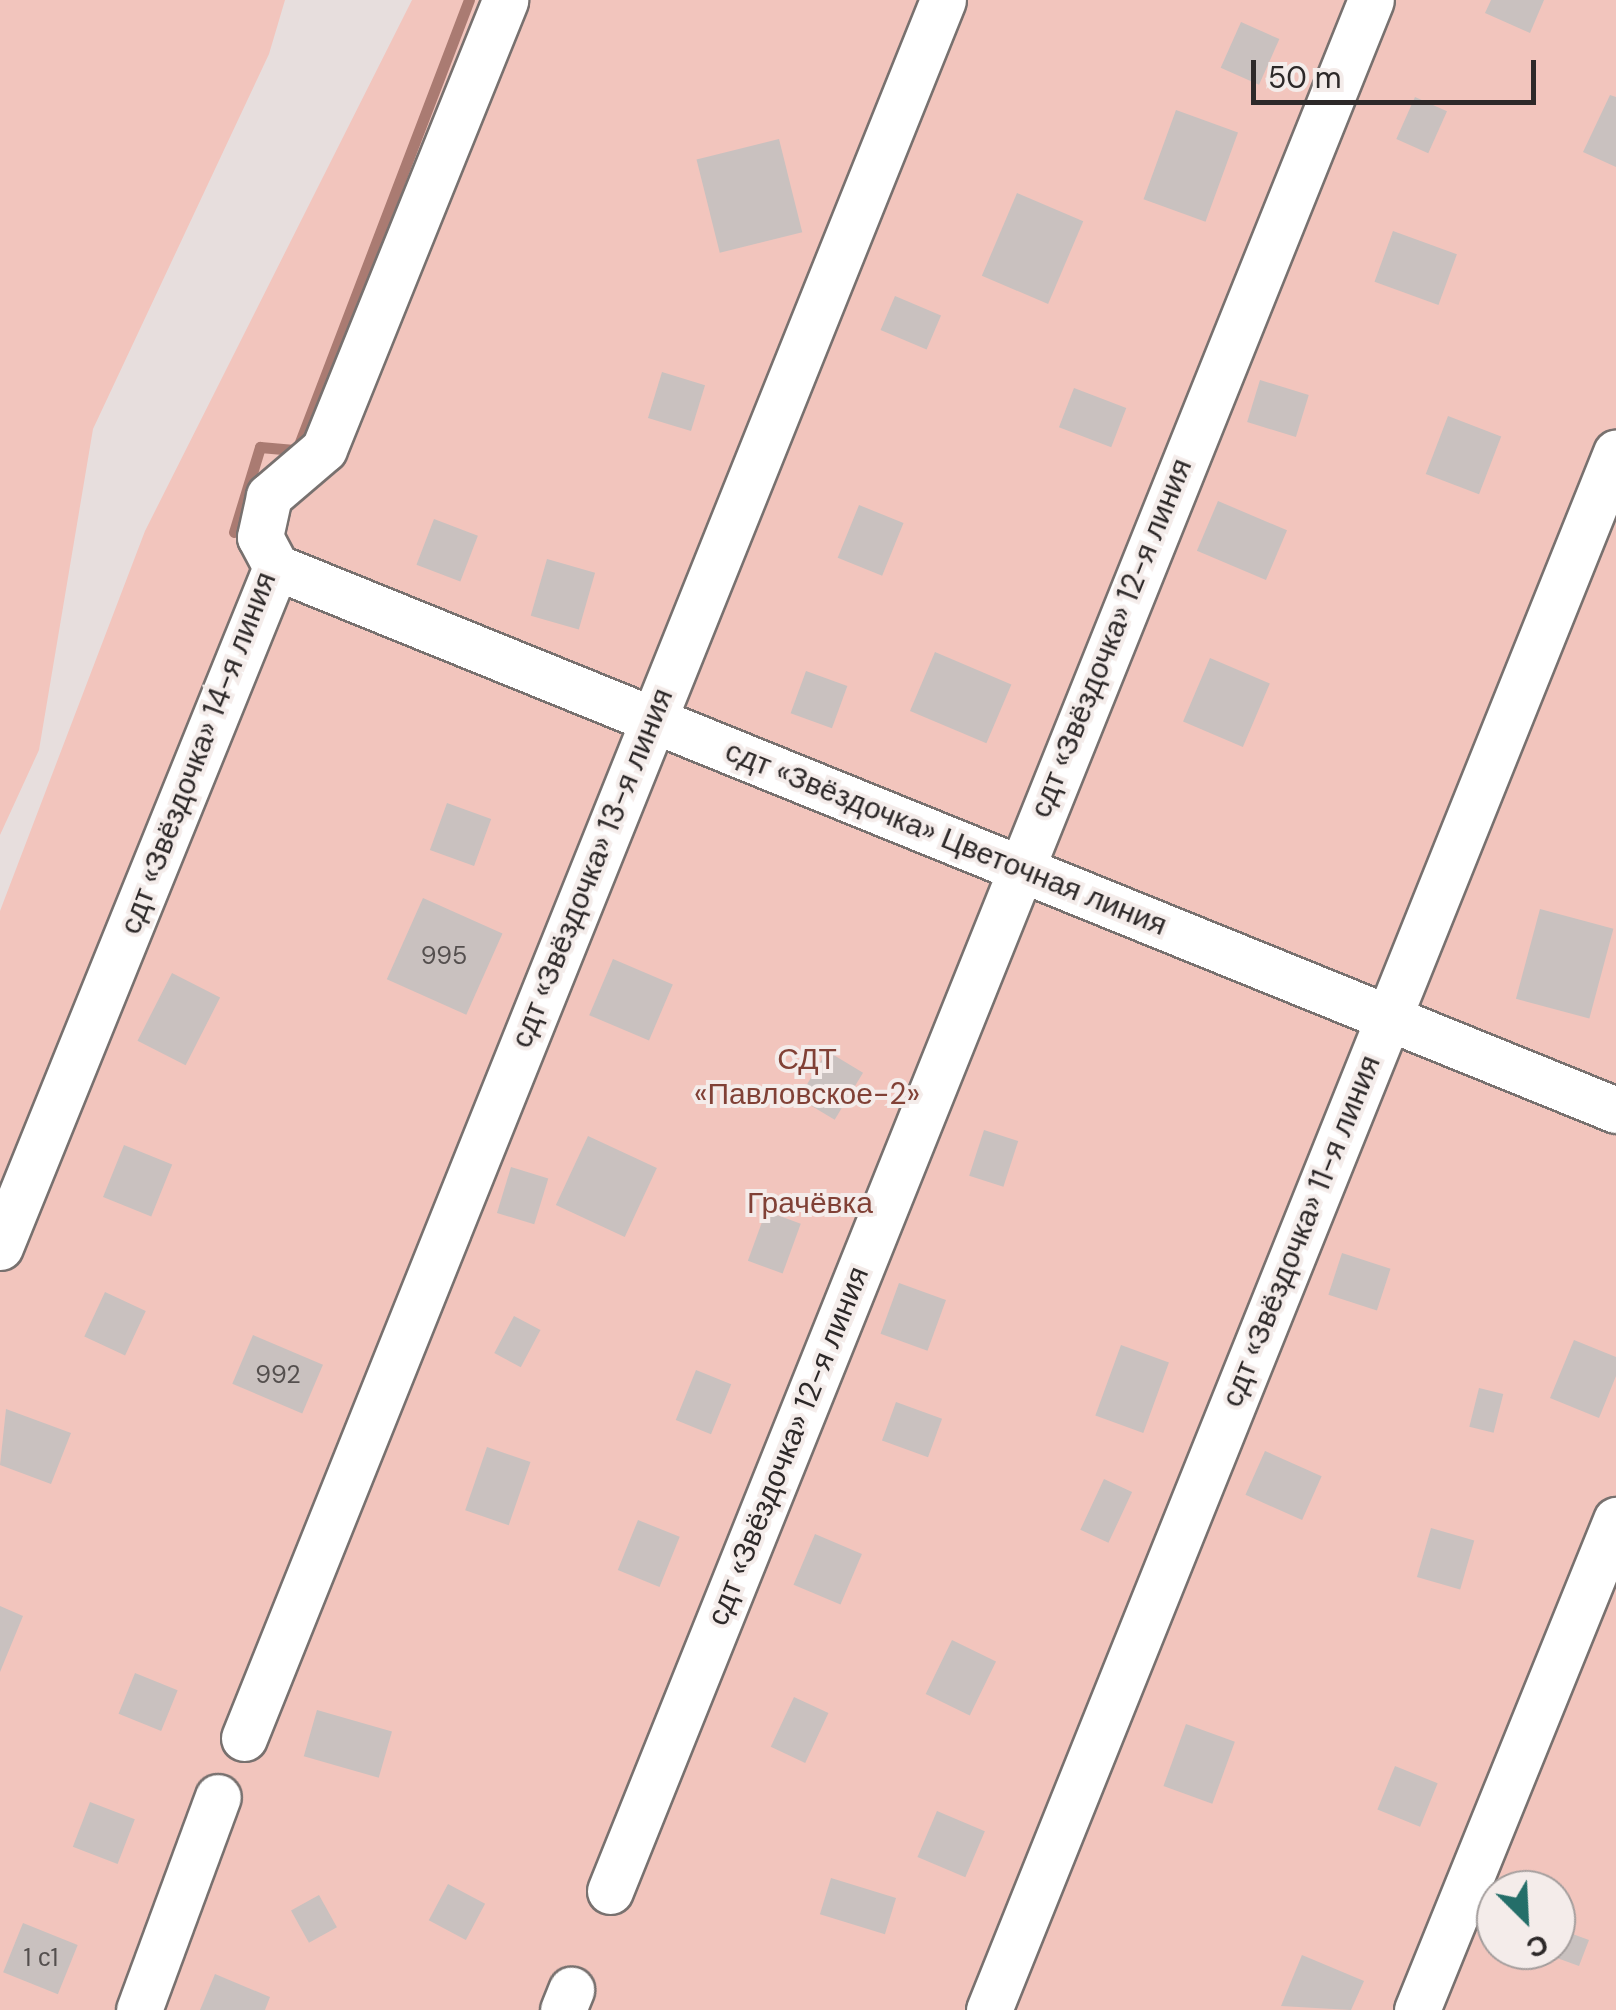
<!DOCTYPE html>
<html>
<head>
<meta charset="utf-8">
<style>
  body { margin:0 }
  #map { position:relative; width:1616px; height:2010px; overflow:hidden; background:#e7dedd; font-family:"DM Sans",sans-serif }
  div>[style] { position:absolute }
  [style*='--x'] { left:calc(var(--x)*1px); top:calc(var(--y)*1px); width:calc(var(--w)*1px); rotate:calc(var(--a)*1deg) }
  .green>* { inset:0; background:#f2c5bd }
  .stream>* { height:11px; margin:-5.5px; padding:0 5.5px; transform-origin:5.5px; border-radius:5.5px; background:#aa7b72 }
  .building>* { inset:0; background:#c9c1bf; transform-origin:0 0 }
  .roads { filter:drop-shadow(2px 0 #78716f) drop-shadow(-2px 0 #78716f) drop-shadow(0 2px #78716f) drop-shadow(0 -2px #78716f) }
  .minor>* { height:45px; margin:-22.5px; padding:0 22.5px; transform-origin:22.5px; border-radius:22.5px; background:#fff }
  span { translate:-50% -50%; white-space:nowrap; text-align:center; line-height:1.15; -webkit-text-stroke:8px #f4ecea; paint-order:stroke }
  .number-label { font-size:25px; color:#544f4e }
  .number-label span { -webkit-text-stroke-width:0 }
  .street-label { font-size:30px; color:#2d2929 }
  .park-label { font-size:30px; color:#814136 }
  .north { position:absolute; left:1476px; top:1870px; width:100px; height:100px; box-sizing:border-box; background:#f4ecea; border:2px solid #a49e9d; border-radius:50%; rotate:156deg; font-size:28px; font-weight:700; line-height:40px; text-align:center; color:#2d2929 }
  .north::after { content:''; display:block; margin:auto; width:35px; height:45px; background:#246e69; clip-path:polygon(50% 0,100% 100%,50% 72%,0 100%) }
  .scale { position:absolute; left:1251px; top:60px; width:285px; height:45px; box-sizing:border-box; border:5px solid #2d2929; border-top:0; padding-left:12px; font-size:30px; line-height:35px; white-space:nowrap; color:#2d2929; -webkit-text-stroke:8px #f4ecea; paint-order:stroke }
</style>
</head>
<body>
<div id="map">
  <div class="green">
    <div style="clip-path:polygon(0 0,285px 0,269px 54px,93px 429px,39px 750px,0 835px)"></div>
    <div style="clip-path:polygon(evenodd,412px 0,1616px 0,1616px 2010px,0 2010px,0 911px,145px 531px,412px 0,1496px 1890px,1556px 1890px,1556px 1950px,1496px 1950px,1496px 1890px)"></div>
  </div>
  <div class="stream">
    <div style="--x:234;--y:532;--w:89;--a:-73"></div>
    <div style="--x:260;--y:447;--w:37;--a:5"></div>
    <div style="--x:297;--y:450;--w:482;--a:-69.1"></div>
  </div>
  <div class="building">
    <div style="clip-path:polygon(1491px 0,1544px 0,1530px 33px,1485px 13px)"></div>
    <div style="left:1241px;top:22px;width:42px;height:50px;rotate:24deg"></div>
    <div style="clip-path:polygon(1610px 95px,1616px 97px,1616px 167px,1583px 152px)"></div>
    <div style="left:1415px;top:97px;width:35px;height:46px;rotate:24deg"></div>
    <div style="left:1176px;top:110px;width:66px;height:95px;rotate:20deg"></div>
    <div style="left:779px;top:139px;width:96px;height:85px;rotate:76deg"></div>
    <div style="left:1017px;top:193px;width:72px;height:90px;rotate:23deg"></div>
    <div style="left:1393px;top:231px;width:68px;height:54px;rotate:20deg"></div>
    <div style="left:895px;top:296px;width:50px;height:37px;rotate:23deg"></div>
    <div style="left:662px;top:372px;width:45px;height:48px;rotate:17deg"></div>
    <div style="left:1260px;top:380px;width:51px;height:44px;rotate:17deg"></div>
    <div style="left:1074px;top:388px;width:56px;height:42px;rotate:21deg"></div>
    <div style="left:1448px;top:416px;width:57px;height:62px;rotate:21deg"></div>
    <div style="left:1218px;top:501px;width:75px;height:54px;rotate:23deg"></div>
    <div style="left:859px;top:505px;width:48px;height:57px;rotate:22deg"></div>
    <div style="left:434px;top:519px;width:47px;height:49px;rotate:21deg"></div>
    <div style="left:547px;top:559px;width:50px;height:59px;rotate:16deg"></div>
    <div style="left:935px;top:652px;width:83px;height:64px;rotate:23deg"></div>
    <div style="left:1210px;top:658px;width:65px;height:69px;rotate:23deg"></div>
    <div style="left:806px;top:671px;width:44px;height:45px;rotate:20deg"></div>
    <div style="left:447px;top:803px;width:47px;height:50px;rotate:20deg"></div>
    <div style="left:423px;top:898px;width:87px;height:89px;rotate:24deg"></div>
    <div style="left:1540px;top:909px;width:76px;height:93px;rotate:15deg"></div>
    <div style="left:613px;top:959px;width:65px;height:61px;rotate:23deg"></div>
    <div style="left:172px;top:973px;width:54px;height:76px;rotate:27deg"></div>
    <div style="left:827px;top:1051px;width:42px;height:55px;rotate:31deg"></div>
    <div style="left:984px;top:1130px;width:36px;height:48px;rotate:18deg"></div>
    <div style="left:588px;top:1136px;width:76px;height:76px;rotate:25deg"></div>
    <div style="left:124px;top:1145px;width:52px;height:56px;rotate:22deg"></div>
    <div style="left:511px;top:1167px;width:39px;height:48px;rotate:17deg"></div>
    <div style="left:766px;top:1211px;width:37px;height:53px;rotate:20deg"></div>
    <div style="left:1342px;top:1253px;width:51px;height:44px;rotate:18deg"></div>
    <div style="left:899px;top:1283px;width:50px;height:54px;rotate:20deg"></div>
    <div style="left:105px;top:1292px;width:45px;height:49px;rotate:25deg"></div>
    <div style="left:514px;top:1316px;width:30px;height:42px;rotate:28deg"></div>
    <div style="left:253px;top:1335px;width:76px;height:53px;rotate:23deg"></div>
    <div style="clip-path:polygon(1574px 1340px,1616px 1357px,1616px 1376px,1599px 1418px,1550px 1398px)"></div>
    <div style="left:1121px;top:1345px;width:51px;height:75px;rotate:20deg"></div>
    <div style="left:696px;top:1370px;width:38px;height:54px;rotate:22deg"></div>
    <div style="left:1479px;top:1388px;width:25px;height:40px;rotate:14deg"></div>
    <div style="left:896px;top:1402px;width:49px;height:41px;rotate:20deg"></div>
    <div style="clip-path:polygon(6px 1409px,71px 1433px,51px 1484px,0 1465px)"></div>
    <div style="left:487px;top:1447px;width:46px;height:67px;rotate:19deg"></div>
    <div style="left:1265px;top:1451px;width:62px;height:48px;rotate:24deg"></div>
    <div style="left:1104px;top:1479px;width:31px;height:56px;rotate:25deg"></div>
    <div style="left:638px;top:1520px;width:45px;height:54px;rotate:22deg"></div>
    <div style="left:1431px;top:1528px;width:45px;height:51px;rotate:16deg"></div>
    <div style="left:815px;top:1534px;width:51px;height:55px;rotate:23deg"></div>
    <div style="clip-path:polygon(0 1606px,23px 1616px,0 1672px)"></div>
    <div style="left:952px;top:1640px;width:49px;height:60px;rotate:26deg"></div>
    <div style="left:135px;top:1673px;width:46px;height:44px;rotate:22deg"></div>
    <div style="left:794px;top:1697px;width:38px;height:55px;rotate:25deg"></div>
    <div style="left:317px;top:1710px;width:78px;height:48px;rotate:16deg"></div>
    <div style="left:1186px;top:1724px;width:52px;height:66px;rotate:20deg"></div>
    <div style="left:1395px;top:1766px;width:46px;height:47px;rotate:22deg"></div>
    <div style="left:90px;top:1802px;width:48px;height:48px;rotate:21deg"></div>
    <div style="left:937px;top:1811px;width:52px;height:50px;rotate:23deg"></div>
    <div style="left:831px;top:1878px;width:68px;height:38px;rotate:17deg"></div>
    <div style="left:448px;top:1884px;width:42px;height:41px;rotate:28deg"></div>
    <div style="left:319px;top:1895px;width:37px;height:32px;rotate:61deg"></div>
    <div style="left:23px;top:1923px;width:59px;height:53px;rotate:22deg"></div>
    <div style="clip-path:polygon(1556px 1928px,1589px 1940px,1579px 1966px,1535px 1950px,1556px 1950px)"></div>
    <div style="clip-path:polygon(1302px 1955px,1364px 1981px,1351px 2010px,1281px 2006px)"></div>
    <div style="clip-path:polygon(215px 1974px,270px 1997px,265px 2010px,200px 2010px)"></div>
  </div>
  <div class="roads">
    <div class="minor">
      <div style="--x:276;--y:567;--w:1446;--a:22.06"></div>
      <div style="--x:0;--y:1247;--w:734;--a:-67.91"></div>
      <div style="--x:276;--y:567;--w:34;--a:-118"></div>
      <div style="--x:260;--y:537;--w:42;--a:-77.6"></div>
      <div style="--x:269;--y:496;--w:72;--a:-40.5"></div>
      <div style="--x:324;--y:449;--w:484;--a:-68"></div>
      <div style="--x:244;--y:1738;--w:1873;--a:-68.09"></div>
      <div style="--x:610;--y:1891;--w:2038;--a:-68.08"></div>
      <div style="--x:139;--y:2010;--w:227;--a:-69.7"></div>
      <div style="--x:563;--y:2010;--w:22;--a:-68"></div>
      <div style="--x:989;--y:2010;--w:1679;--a:-68.07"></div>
      <div style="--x:1417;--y:2010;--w:529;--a:-67.9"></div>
    </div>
  </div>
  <div class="number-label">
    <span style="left:444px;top:956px">995</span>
    <span style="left:278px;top:1375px">992</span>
    <span style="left:41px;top:1958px">1 с1</span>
  </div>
  <div class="street-label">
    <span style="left:1111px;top:638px;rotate:-68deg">сдт «Звёздочка» 12-я линия</span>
    <span style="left:198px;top:753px;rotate:-69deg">сдт «Звёздочка» 14-я линия</span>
    <span style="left:946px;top:838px;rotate:22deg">сдт «Звёздочка» Цветочная линия</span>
    <span style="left:592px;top:868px;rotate:-68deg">сдт «Звёздочка» 13-я линия</span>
    <span style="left:1301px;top:1231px;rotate:-68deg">сдт «Звёздочка» 11-я линия</span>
    <span style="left:788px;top:1446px;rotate:-68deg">сдт «Звёздочка» 12-я линия</span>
  </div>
  <div class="park-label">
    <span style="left:807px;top:1076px">СДТ<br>«Павловское-2»</span>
    <span style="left:810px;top:1203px">Грачёвка</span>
  </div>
  <div class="north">С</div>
  <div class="scale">50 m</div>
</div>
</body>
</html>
